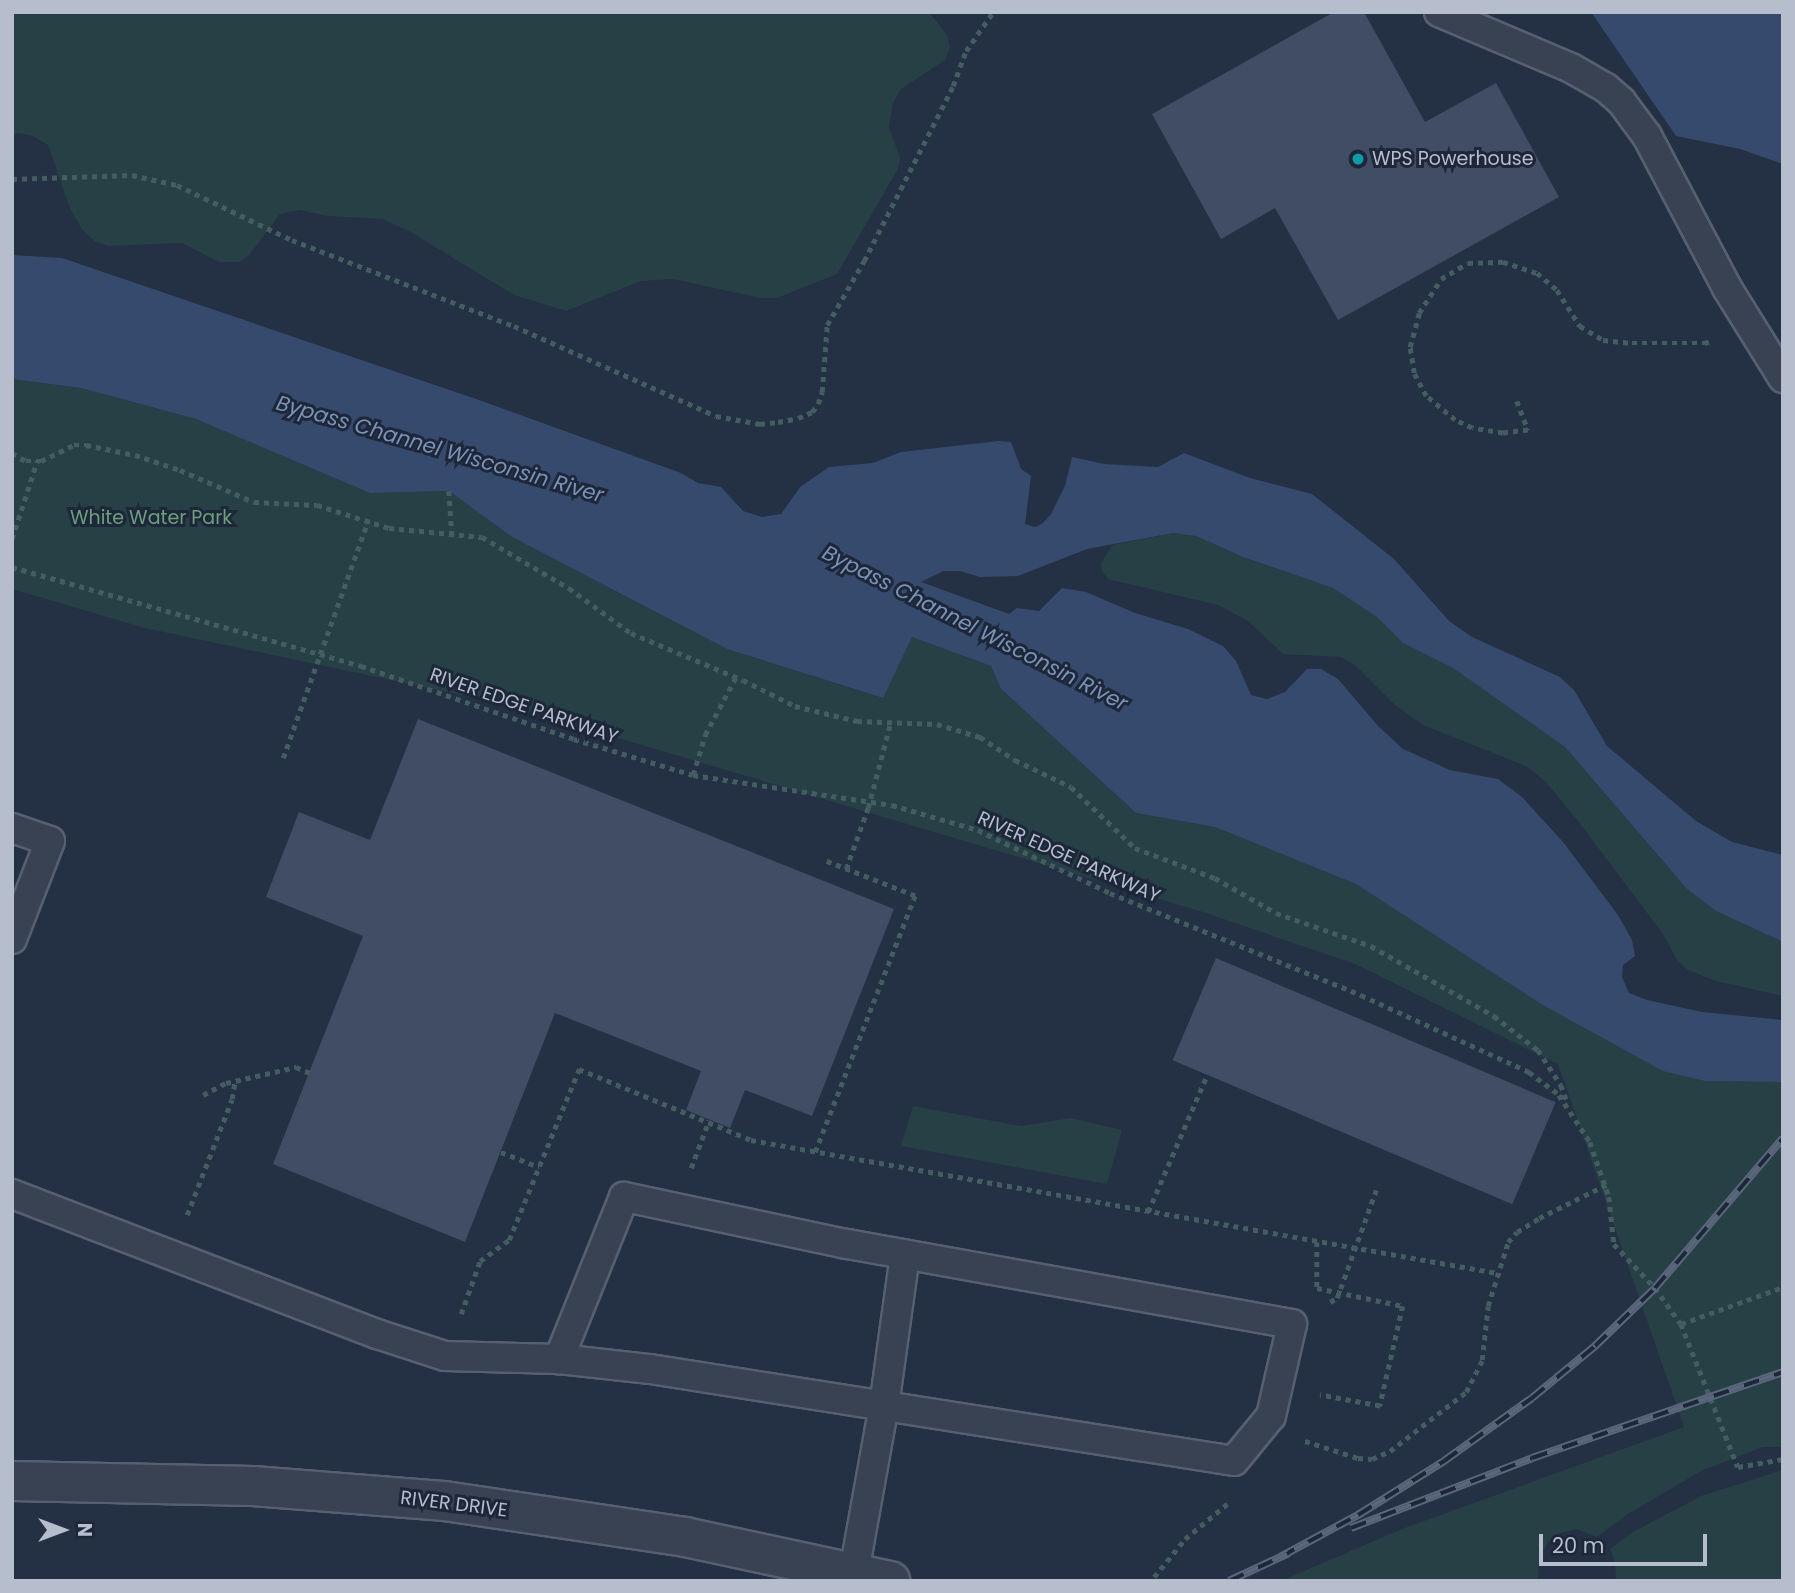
<!DOCTYPE html>
<html>
<head>
<meta charset="utf-8">
<style>
  body { margin:0 }
  #map { position:relative; width:1795px; height:1593px; overflow:hidden; background:#243044; font-family:Poppins,sans-serif }
  div>[style] { position:absolute }
  [style*='--x'] { left:calc(var(--x)*1px); top:calc(var(--y)*1px); width:calc(var(--w)*1px); rotate:calc(var(--a)*1deg) }
  .green>* { inset:0; background:#264045 }
  .water>* { inset:0; background:#364a6d }
  .building>* { inset:0; background:#404d64; transform-origin:0 0 }
  .path>* { height:4.5px; margin-top:-2.25px; transform-origin:0; background:repeating-linear-gradient(90deg,#445d61 0 5px,transparent 0 10px) }
  .roads { filter:drop-shadow(2px 0 #576071) drop-shadow(-2px 0 #576071) drop-shadow(0 2px #576071) drop-shadow(0 -2px #576071) }
  .service>* { height:28px; margin:-14px; padding:0 14px; transform-origin:14px; border-radius:14px; background:#394253 }
  .minor>* { height:38px; margin:-19px; padding:0 19px; transform-origin:19px; border-radius:19px; background:#394253 }
  .rail>* { height:8px; margin-top:-4px; transform-origin:0; background:repeating-linear-gradient(90deg,#1d2739 0 16px,#5a667b 0 32px); box-sizing:border-box; border-block:2px solid #5a667b }
  .dots>* { width:19px; height:19px; translate:-50% -50%; box-sizing:border-box; border:4px solid #1d2739; border-radius:50% }
  span { translate:-50% -50%; white-space:nowrap; text-align:center; line-height:1.15; -webkit-text-stroke:6px #1d2739; paint-order:stroke }
  .poi-label { font-size:19px; color:#b6becd }
  .left { translate:0 -50%; text-align:left }
  .park-label { font-size:19px; color:#6ba07a }
  .street-label { font-size:19px; color:#b6becd }
  .water-label { font-size:21px; color:#7b92b7; font-style:italic }
  .frame { position:absolute; inset:0; border:14px solid #b6becd; pointer-events:none }
  .north { position:absolute; left:28px; top:1495px; width:70px; height:70px; -webkit-text-stroke:5px #1d2739; paint-order:stroke; rotate:90deg; font-size:19px; font-weight:700; line-height:28px; text-align:center; color:#b6becd }
  .north::after { content:''; display:block; margin:auto; width:24px; height:32px; background:#b6becd; clip-path:polygon(50% 0,100% 100%,50% 72%,0 100%) }
  .scale { position:absolute; left:1539px; top:1534px; width:168px; height:32px; box-sizing:border-box; border:4px solid #b6becd; border-top:0; padding-left:9px; font-size:21px; line-height:24px; white-space:nowrap; color:#b6becd; -webkit-text-stroke:5px #1d2739; paint-order:stroke }
</style>
</head>
<body>
<div id="map">
  <div class="green">
    <div style="clip-path:polygon(12px 12px,929px 12px,947px 35px,950px 47px,945px 60px,901px 89px,893px 103px,889px 127px,900px 158px,898px 169px,837px 274px,777px 298px,761px 298px,673px 279px,641px 281px,566px 311px,514px 295px,409px 231px,383px 219px,327px 216px,300px 210px,280px 214px,249px 255px,240px 262px,219px 262px,182px 243px,108px 246px,94px 241px,81px 228px,69px 206px,48px 145px,33px 136px,18px 133px,12px 136px)"></div>
    <div style="clip-path:polygon(12px 379px,81px 388px,196px 419px,370px 493px,449px 491px,512px 537px,727px 649px,882px 698px,912px 637px,991px 666px,1001px 689px,1136px 813px,1215px 827px,1356px 884px,1541px 1004px,1705px 1081px,1783px 1082px,1783px 1447px,1763px 1447px,1703px 1470px,1628px 1514px,1597px 1537px,1576px 1529px,1553px 1535px,1539px 1557px,1538px 1581px,1281px 1581px,1402px 1529px,1684px 1427px,1558px 1064px,1355px 964px,1203px 912px,504px 704px,145px 628px,12px 589px)"></div>
    <div style="clip-path:polygon(1173px 533px,1196px 536px,1243px 557px,1333px 588px,1377px 617px,1403px 643px,1453px 668px,1565px 747px,1687px 889px,1716px 911px,1783px 942px,1783px 996px,1716px 981px,1688px 970px,1677px 960px,1663px 934px,1578px 821px,1546px 782px,1526px 766px,1423px 725px,1395px 705px,1355px 665px,1341px 657px,1283px 654px,1248px 621px,1218px 605px,1108px 579px,1102px 571px,1101px 563px,1112px 545px)"></div>
    <div style="clip-path:polygon(913px 1106px,1021px 1126px,1071px 1118px,1122px 1130px,1107px 1184px,901px 1146px)"></div>
    <div style="clip-path:polygon(1783px 1470px,1783px 1581px,1616px 1581px,1615px 1563px,1610px 1549px,1633px 1532px,1701px 1496px)"></div>
  </div>
  <div class="water">
    <div style="clip-path:polygon(1591px 12px,1783px 12px,1783px 164px,1740px 149px,1676px 136px)"></div>
    <div style="clip-path:polygon(12px 255px,62px 258px,479px 400px,681px 473px,698px 483px,721px 487px,743px 511px,762px 517px,781px 514px,800px 487px,829px 467px,873px 463px,901px 452px,999px 441px,1011px 442px,1021px 469px,1031px 476px,1025px 524px,1035px 527px,1042px 524px,1051px 514px,1065px 486px,1072px 457px,1104px 464px,1158px 467px,1184px 453px,1250px 478px,1312px 494px,1394px 559px,1449px 621px,1472px 637px,1560px 677px,1574px 690px,1607px 746px,1696px 821px,1732px 842px,1783px 855px,1783px 942px,1716px 911px,1687px 889px,1565px 747px,1453px 668px,1403px 643px,1377px 617px,1333px 588px,1243px 557px,1196px 536px,1173px 533px,1087px 549px,1018px 576px,980px 577px,960px 571px,943px 571px,921px 582px,1009px 614px,1017px 608px,1039px 611px,1062px 588px,1086px 592px,1135px 613px,1188px 629px,1223px 646px,1236px 661px,1251px 695px,1267px 699px,1285px 692px,1307px 669px,1321px 669px,1338px 679px,1378px 726px,1403px 749px,1450px 770px,1498px 779px,1522px 797px,1563px 842px,1618px 915px,1632px 940px,1635px 956px,1623px 965px,1622px 977px,1629px 993px,1647px 1000px,1702px 1012px,1783px 1020px,1783px 1082px,1705px 1081px,1663px 1071px,1541px 1004px,1356px 884px,1215px 827px,1136px 813px,1001px 689px,991px 666px,912px 637px,883px 698px,727px 649px,512px 537px,449px 491px,370px 493px,196px 419px,81px 388px,12px 379px)"></div>
  </div>
  <div class="building">
    <div style="clip-path:polygon(1334px 12px,1364px 12px,1425px 122px,1496px 83px,1559px 197px,1338px 320px,1275px 208px,1221px 239px,1152px 114px)"></div>
    <div style="clip-path:polygon(418px 719px,894px 909px,812px 1116px,745px 1090px,730px 1128px,686px 1110px,701px 1071px,555px 1013px,465px 1242px,273px 1164px,363px 936px,266px 897px,299px 812px,370px 840px)"></div>
    <div style="left:1216px;top:958px;width:369px;height:111px;rotate:23deg"></div>
  </div>
  <div class="path">
    <div style="--x:12;--y:179;--w:120;--a:-1.9"></div>
    <div style="--x:132;--y:175;--w:46;--a:12.5"></div>
    <div style="--x:177;--y:185;--w:127;--a:25.6"></div>
    <div style="--x:292;--y:240;--w:238;--a:21.2"></div>
    <div style="--x:514;--y:326;--w:221;--a:24"></div>
    <div style="--x:716;--y:416;--w:45;--a:10.3"></div>
    <div style="--x:760;--y:424;--w:18;--a:-6"></div>
    <div style="--x:778;--y:422;--w:20;--a:-11"></div>
    <div style="--x:798;--y:418;--w:15;--a:-23"></div>
    <div style="--x:812;--y:412;--w:10;--a:-53"></div>
    <div style="--x:818;--y:404;--w:13;--a:-72"></div>
    <div style="--x:822;--y:392;--w:67;--a:-85.7"></div>
    <div style="--x:827;--y:325;--w:74;--a:-60"></div>
    <div style="--x:864;--y:261;--w:196;--a:-63"></div>
    <div style="--x:953;--y:86;--w:37;--a:-70"></div>
    <div style="--x:966;--y:51;--w:47;--a:-55.3"></div>
    <div style="--x:1517;--y:401;--w:31;--a:69"></div>
    <div style="--x:1528;--y:430;--w:25;--a:173"></div>
    <div style="--x:1503;--y:433;--w:31;--a:-171"></div>
    <div style="--x:1472;--y:428;--w:19;--a:-155"></div>
    <div style="--x:1455;--y:420;--w:38;--a:-140"></div>
    <div style="--x:1426;--y:396;--w:26;--a:-118"></div>
    <div style="--x:1414;--y:373;--w:26;--a:-99"></div>
    <div style="--x:1410;--y:347;--w:35;--a:-75"></div>
    <div style="--x:1419;--y:313;--w:40;--a:-57.1"></div>
    <div style="--x:1441;--y:279;--w:31;--a:-31"></div>
    <div style="--x:1468;--y:263;--w:35;--a:-2"></div>
    <div style="--x:1503;--y:262;--w:36;--a:18"></div>
    <div style="--x:1537;--y:273;--w:26;--a:40"></div>
    <div style="--x:1557;--y:290;--w:43;--a:57.4"></div>
    <div style="--x:1580;--y:326;--w:27;--a:31"></div>
    <div style="--x:1603;--y:340;--w:29;--a:6"></div>
    <div style="--x:1632;--y:343;--w:72;--a:0"></div>
    <div style="--x:1704;--y:343;--w:7;--a:-16"></div>
    <div style="--x:12;--y:453;--w:16;--a:30"></div>
    <div style="--x:26;--y:461;--w:15;--a:0"></div>
    <div style="--x:41;--y:461;--w:37;--a:-26"></div>
    <div style="--x:74;--y:445;--w:12;--a:0"></div>
    <div style="--x:86;--y:445;--w:50;--a:11.5"></div>
    <div style="--x:135;--y:455;--w:47;--a:18.4"></div>
    <div style="--x:180;--y:470;--w:81;--a:23.4"></div>
    <div style="--x:254;--y:502;--w:63;--a:2.7"></div>
    <div style="--x:317;--y:505;--w:76;--a:17.7"></div>
    <div style="--x:389;--y:528;--w:93;--a:5.5"></div>
    <div style="--x:482;--y:537;--w:101;--a:30.4"></div>
    <div style="--x:569;--y:588;--w:77;--a:36"></div>
    <div style="--x:631;--y:633;--w:121;--a:22.8"></div>
    <div style="--x:743;--y:680;--w:58;--a:26.6"></div>
    <div style="--x:795;--y:706;--w:64;--a:13.6"></div>
    <div style="--x:857;--y:721;--w:80;--a:2.1"></div>
    <div style="--x:937;--y:724;--w:45;--a:16.8"></div>
    <div style="--x:980;--y:737;--w:42;--a:33.3"></div>
    <div style="--x:1015;--y:760;--w:62;--a:25.7"></div>
    <div style="--x:1071;--y:787;--w:88;--a:43.6"></div>
    <div style="--x:1135;--y:848;--w:85;--a:20.6"></div>
    <div style="--x:1215;--y:878;--w:70;--a:29.8"></div>
    <div style="--x:1276;--y:913;--w:101;--a:19.2"></div>
    <div style="--x:1371;--y:946;--w:142;--a:29.6"></div>
    <div style="--x:1494;--y:1016;--w:56;--a:37.7"></div>
    <div style="--x:1538;--y:1050;--w:42;--a:56.7"></div>
    <div style="--x:1561;--y:1085;--w:20;--a:70"></div>
    <div style="--x:449;--y:491;--w:42;--a:85.9"></div>
    <div style="--x:12;--y:539;--w:82;--a:-72.2"></div>
    <div style="--x:12;--y:567;--w:363;--a:15.8"></div>
    <div style="--x:361;--y:666;--w:225;--a:18.9"></div>
    <div style="--x:574;--y:739;--w:124;--a:16.8"></div>
    <div style="--x:693;--y:775;--w:201;--a:8.6"></div>
    <div style="--x:892;--y:805;--w:90;--a:16.2"></div>
    <div style="--x:978;--y:830;--w:146;--a:25.5"></div>
    <div style="--x:1110;--y:893;--w:271;--a:22.1"></div>
    <div style="--x:1361;--y:995;--w:185;--a:24.6"></div>
    <div style="--x:1529;--y:1072;--w:38;--a:37"></div>
    <div style="--x:1559;--y:1095;--w:56;--a:56.6"></div>
    <div style="--x:1590;--y:1142;--w:58;--a:70.9"></div>
    <div style="--x:1609;--y:1197;--w:47;--a:83.9"></div>
    <div style="--x:1614;--y:1244;--w:60;--a:47"></div>
    <div style="--x:1655;--y:1288;--w:44;--a:54.2"></div>
    <div style="--x:1681;--y:1324;--w:154;--a:68.3"></div>
    <div style="--x:1738;--y:1467;--w:46;--a:-10.1"></div>
    <div style="--x:283;--y:758;--w:252;--a:-70.3"></div>
    <div style="--x:693;--y:775;--w:42;--a:-73.3"></div>
    <div style="--x:705;--y:735;--w:66;--a:-61.9"></div>
    <div style="--x:846;--y:869;--w:65;--a:-70.2"></div>
    <div style="--x:868;--y:808;--w:90;--a:-75.2"></div>
    <div style="--x:203;--y:1095;--w:26;--a:-28"></div>
    <div style="--x:226;--y:1083;--w:72;--a:-12.9"></div>
    <div style="--x:296;--y:1067;--w:15;--a:23"></div>
    <div style="--x:501;--y:1152;--w:41;--a:21.5"></div>
    <div style="--x:815;--y:1152;--w:275;--a:-68.7"></div>
    <div style="--x:915;--y:896;--w:99;--a:-158.6"></div>
    <div style="--x:691;--y:1168;--w:51;--a:-69.4"></div>
    <div style="--x:1148;--y:1212;--w:149;--a:-66.7"></div>
    <div style="--x:187;--y:1215;--w:124;--a:-68.8"></div>
    <div style="--x:232;--y:1099;--w:18;--a:-81"></div>
    <div style="--x:1317;--y:1242;--w:46;--a:90"></div>
    <div style="--x:1317;--y:1288;--w:88;--a:11.8"></div>
    <div style="--x:1403;--y:1306;--w:103;--a:103"></div>
    <div style="--x:1380;--y:1406;--w:61;--a:-169.6"></div>
    <div style="--x:1330;--y:1302;--w:8;--a:-30"></div>
    <div style="--x:1337;--y:1298;--w:120;--a:-70.1"></div>
    <div style="--x:461;--y:1314;--w:56;--a:-70.3"></div>
    <div style="--x:480;--y:1261;--w:36;--a:-36"></div>
    <div style="--x:509;--y:1240;--w:185;--a:-67.7"></div>
    <div style="--x:579;--y:1069;--w:186;--a:22.4"></div>
    <div style="--x:751;--y:1140;--w:758;--a:10.11"></div>
    <div style="--x:1681;--y:1324;--w:109;--a:-19.9"></div>
    <div style="--x:1305;--y:1441;--w:56;--a:17.8"></div>
    <div style="--x:1358;--y:1458;--w:14;--a:4"></div>
    <div style="--x:1372;--y:1459;--w:20;--a:-24"></div>
    <div style="--x:1390;--y:1451;--w:96;--a:-37.8"></div>
    <div style="--x:1466;--y:1392;--w:36;--a:-63"></div>
    <div style="--x:1482;--y:1360;--w:54;--a:-83.7"></div>
    <div style="--x:1488;--y:1306;--w:67;--a:-72.6"></div>
    <div style="--x:1508;--y:1242;--w:13;--a:-48"></div>
    <div style="--x:1517;--y:1232;--w:26;--a:-32"></div>
    <div style="--x:1539;--y:1218;--w:75;--a:-26.2"></div>
    <div style="--x:1154;--y:1577;--w:49;--a:-50.8"></div>
    <div style="--x:1185;--y:1539;--w:55;--a:-39.8"></div>
  </div>
  <div class="roads">
    <div class="service">
      <div style="--x:1439;--y:12;--w:143;--a:23"></div>
      <div style="--x:1571;--y:68;--w:40;--a:29.7"></div>
      <div style="--x:1606;--y:88;--w:20;--a:41"></div>
      <div style="--x:1621;--y:101;--w:44;--a:53.4"></div>
      <div style="--x:1647;--y:136;--w:172;--a:62.2"></div>
      <div style="--x:1727;--y:288;--w:106;--a:58.1"></div>
      <div style="--x:12;--y:828;--w:40;--a:18.9"></div>
      <div style="--x:50;--y:841;--w:105;--a:111.2"></div>
      <div style="--x:12;--y:1194;--w:391;--a:21"></div>
      <div style="--x:377;--y:1334;--w:71;--a:17.9"></div>
      <div style="--x:445;--y:1356;--w:114;--a:1.5"></div>
      <div style="--x:559;--y:1359;--w:92;--a:6.3"></div>
      <div style="--x:650;--y:1369;--w:591;--a:8.95"></div>
      <div style="--x:1234;--y:1461;--w:58;--a:-50.6"></div>
      <div style="--x:1271;--y:1416;--w:94;--a:-77.1"></div>
      <div style="--x:1292;--y:1324;--w:453;--a:-169.8"></div>
      <div style="--x:846;--y:1244;--w:227;--a:-168"></div>
      <div style="--x:624;--y:1197;--w:175;--a:111.9"></div>
      <div style="--x:854;--y:1572;--w:169;--a:-79.8"></div>
      <div style="--x:884;--y:1406;--w:153;--a:-82.1"></div>
    </div>
    <div class="minor">
      <div style="--x:12;--y:1481;--w:241;--a:1.2"></div>
      <div style="--x:253;--y:1486;--w:193;--a:4.5"></div>
      <div style="--x:445;--y:1501;--w:243;--a:8.5"></div>
      <div style="--x:685;--y:1537;--w:210;--a:12.1"></div>
    </div>
  </div>
  <div class="rail">
    <div style="--x:1351;--y:1528;--w:194;--a:-21.1"></div>
    <div style="--x:1532;--y:1458;--w:265;--a:-18.9"></div>
    <div style="--x:1280;--y:1557;--w:89;--a:-28.3"></div>
    <div style="--x:1358;--y:1515;--w:102;--a:-32.1"></div>
    <div style="--x:1444;--y:1461;--w:108;--a:-35.6"></div>
    <div style="--x:1532;--y:1398;--w:82;--a:-39.5"></div>
    <div style="--x:1595;--y:1346;--w:83;--a:-44"></div>
    <div style="--x:1655;--y:1288;--w:197;--a:-49.5"></div>
    <div style="--x:1229;--y:1581;--w:66;--a:-25"></div>
  </div>
  <div class="dots">
    <div style="left:1358px;top:159px;background:#0f9aa8"></div>
  </div>
  <div class="poi-label">
    <span class="left" style="left:1372px;top:159px">WPS Powerhouse</span>
  </div>
  <div class="park-label">
    <span style="left:151px;top:518px">White Water Park</span>
  </div>
  <div class="street-label">
    <span style="left:524px;top:706px;rotate:19deg">RIVER EDGE PARKWAY</span>
    <span style="left:1069px;top:857px;rotate:24deg">RIVER EDGE PARKWAY</span>
    <span style="left:454px;top:1504px;rotate:7deg">RIVER DRIVE</span>
  </div>
  <div class="water-label">
    <span style="left:440px;top:449px;rotate:16deg">Bypass Channel Wisconsin River</span>
    <span style="left:975px;top:628px;rotate:27deg">Bypass Channel Wisconsin River</span>
  </div>
  <div class="frame"></div>
  <div class="north">N</div>
  <div class="scale">20 m</div>
</div>
</body>
</html>
